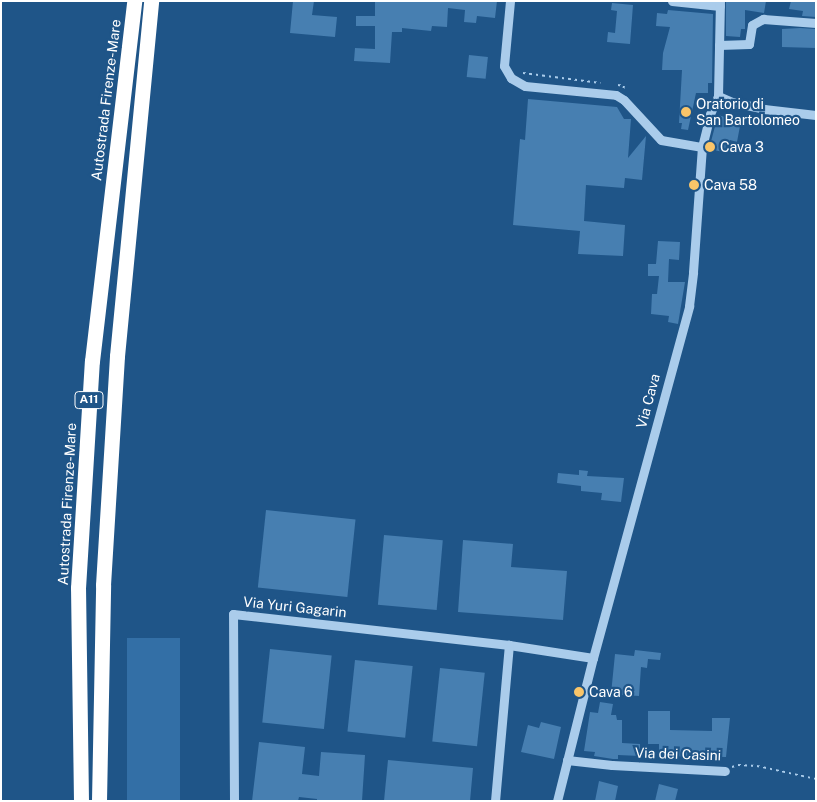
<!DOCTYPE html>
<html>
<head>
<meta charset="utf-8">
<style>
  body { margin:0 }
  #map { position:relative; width:817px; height:802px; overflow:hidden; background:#1f5588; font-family:"Public Sans",sans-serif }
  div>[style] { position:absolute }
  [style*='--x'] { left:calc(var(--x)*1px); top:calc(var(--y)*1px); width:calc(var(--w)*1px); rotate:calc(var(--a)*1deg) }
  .green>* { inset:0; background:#336fa6; transform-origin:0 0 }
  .building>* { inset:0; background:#477fb1; transform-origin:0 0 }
  .path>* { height:2px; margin-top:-1px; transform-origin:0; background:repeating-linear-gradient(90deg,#aacceb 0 2.5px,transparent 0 6.5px) }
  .minor>* { height:9px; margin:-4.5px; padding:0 4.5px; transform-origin:4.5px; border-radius:4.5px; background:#aacceb }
  .highway>* { height:15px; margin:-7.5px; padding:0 7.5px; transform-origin:7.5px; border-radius:7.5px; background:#fff }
  .dots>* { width:14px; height:14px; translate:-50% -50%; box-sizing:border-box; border:2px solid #1f5588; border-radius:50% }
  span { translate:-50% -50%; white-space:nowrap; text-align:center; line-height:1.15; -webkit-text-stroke:4.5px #1f5588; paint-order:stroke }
  .shield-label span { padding:1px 4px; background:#1f5588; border:1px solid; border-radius:4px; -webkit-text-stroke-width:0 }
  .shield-label { font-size:12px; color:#fff; font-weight:700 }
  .street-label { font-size:14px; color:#fff }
  .poi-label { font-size:14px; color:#fff }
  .left { translate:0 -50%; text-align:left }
  .frame { position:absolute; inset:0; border:2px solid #fff; pointer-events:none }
</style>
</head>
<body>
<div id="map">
  <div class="green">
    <div style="left:127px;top:638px;width:53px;height:163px"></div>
  </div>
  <div class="building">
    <div style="clip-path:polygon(293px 1px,314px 1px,312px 15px,337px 17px,335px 37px,290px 33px)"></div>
    <div style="clip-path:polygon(375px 1px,497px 1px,495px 18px,477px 16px,476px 23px,464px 22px,465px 10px,448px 8px,447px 27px,432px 26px,431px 31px,402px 28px,402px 32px,392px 32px,390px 63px,354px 61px,355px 48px,375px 49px,375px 26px,356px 26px,356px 16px,375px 16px)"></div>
    <div style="clip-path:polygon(726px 1px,766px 1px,764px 13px,745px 10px,745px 29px,741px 29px,740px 37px,726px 36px)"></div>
    <div style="clip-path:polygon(791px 1px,816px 1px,816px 17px,802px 16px,803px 11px,789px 9px)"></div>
    <div style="clip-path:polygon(612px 3px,633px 5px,630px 44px,607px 42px,608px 32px,615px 33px,617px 11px,611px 10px)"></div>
    <div style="clip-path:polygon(668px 10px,713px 14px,712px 83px,708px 83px,708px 93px,696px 93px,688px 130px,681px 129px,682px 123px,679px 123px,682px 70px,662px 70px,663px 53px,670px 27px,656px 26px,657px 13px,667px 14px)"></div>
    <div style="clip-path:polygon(800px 28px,816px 29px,816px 48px,782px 47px,782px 29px)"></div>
    <div style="left:469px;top:55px;width:19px;height:22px;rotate:6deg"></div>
    <div style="clip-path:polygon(528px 99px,617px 107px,624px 119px,631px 119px,628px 158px,646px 136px,642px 180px,625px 178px,624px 188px,586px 185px,584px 221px,625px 225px,623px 256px,578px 254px,580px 231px,513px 225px,520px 139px,525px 140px)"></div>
    <div style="clip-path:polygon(718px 115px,725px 117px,724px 123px,740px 126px,737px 142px,730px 140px,728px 153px,709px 149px)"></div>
    <div style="clip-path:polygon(658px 241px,680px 242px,679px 260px,669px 259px,668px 282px,685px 282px,678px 324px,668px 322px,669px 316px,651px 314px,652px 294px,657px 294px,659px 276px,648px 276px,648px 264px,656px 264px)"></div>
    <div style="clip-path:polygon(579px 470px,588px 471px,587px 476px,624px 478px,621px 502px,601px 500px,602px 493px,581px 491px,581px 486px,557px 483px,558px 473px,579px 475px)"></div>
    <div style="left:266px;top:510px;width:90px;height:78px;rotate:6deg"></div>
    <div style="left:384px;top:535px;width:59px;height:70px;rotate:5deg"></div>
    <div style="clip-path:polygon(463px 540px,513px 544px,511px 567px,567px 571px,563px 620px,458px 612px)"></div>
    <div style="left:270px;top:649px;width:62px;height:74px;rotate:6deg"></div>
    <div style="clip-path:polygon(635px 650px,661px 653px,660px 660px,648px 659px,647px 668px,641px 667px,639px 696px,611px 694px,615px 654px,634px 656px)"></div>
    <div style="left:355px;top:660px;width:58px;height:72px;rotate:6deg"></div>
    <div style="left:440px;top:668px;width:45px;height:74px;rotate:6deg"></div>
    <div style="clip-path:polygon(600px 702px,613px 704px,611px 715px,616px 715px,617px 720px,622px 720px,622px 743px,640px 744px,640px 756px,618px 755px,618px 759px,613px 759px,594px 756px,595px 752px,584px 751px,590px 712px,598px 713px)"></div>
    <div style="clip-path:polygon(648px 711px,670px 711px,670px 730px,712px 731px,712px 718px,730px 718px,726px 757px,659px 756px,659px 744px,648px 744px)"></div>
    <div style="clip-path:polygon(541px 722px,561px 727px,554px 759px,521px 752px,528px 725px,539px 728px)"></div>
    <div style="clip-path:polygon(259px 742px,305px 747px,302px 774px,319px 776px,321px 752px,365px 755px,362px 801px,317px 801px,317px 799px,299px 797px,298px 801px,252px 801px)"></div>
    <div style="clip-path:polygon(388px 760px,473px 768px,470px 801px,384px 801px)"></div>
    <div style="clip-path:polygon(599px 781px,618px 786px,615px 801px,595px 801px)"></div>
    <div style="clip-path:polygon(659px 784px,678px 789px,675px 801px,655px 801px)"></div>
  </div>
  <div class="path">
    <div style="--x:523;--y:73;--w:78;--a:7.4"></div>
    <div style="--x:618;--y:85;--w:6;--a:9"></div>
    <div style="--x:624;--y:86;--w:4;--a:104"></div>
    <div style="--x:732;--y:767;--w:6;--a:-18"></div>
    <div style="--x:738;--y:765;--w:19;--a:3"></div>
    <div style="--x:757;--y:766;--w:60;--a:12.4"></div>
  </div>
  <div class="minor">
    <div style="--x:510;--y:1;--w:65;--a:95.3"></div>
    <div style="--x:504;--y:66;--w:14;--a:60"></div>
    <div style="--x:511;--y:78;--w:16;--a:30"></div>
    <div style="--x:525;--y:86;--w:91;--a:5.6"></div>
    <div style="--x:616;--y:95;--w:9;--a:32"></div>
    <div style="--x:624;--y:100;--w:54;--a:47.2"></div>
    <div style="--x:661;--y:140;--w:42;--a:9.7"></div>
    <div style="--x:672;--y:1;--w:48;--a:5.9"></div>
    <div style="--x:719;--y:45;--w:30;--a:-2"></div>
    <div style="--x:749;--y:44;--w:19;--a:-81"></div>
    <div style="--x:752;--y:25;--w:13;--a:-29"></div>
    <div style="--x:763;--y:19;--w:53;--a:4.3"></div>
    <div style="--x:718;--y:96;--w:15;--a:23"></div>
    <div style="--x:732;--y:102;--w:33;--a:12"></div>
    <div style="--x:764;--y:109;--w:52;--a:6.6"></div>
    <div style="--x:567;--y:760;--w:45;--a:6.3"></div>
    <div style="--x:612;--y:765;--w:113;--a:3"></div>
    <div style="--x:234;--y:801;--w:187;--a:-90.3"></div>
    <div style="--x:233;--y:614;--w:278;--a:6.4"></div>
    <div style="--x:509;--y:645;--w:85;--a:8.8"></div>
    <div style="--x:495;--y:801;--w:157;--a:-84.9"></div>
    <div style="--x:557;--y:801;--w:147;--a:-75.9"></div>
    <div style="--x:593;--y:658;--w:365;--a:-74.7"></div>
    <div style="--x:689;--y:306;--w:34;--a:-83"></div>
    <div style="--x:693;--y:272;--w:125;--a:-85.9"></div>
    <div style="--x:702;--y:147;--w:34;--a:-76"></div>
    <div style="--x:710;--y:114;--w:20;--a:-66"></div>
    <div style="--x:718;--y:96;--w:95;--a:-88.8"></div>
  </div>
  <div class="highway">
    <div style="--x:81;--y:801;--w:213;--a:-90.8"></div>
    <div style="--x:78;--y:588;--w:227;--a:-86.5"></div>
    <div style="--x:92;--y:361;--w:362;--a:-83.3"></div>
    <div style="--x:99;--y:801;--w:216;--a:-88.9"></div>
    <div style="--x:103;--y:585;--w:229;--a:-86.5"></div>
    <div style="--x:117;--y:356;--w:357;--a:-84.5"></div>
  </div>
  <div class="dots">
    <div style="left:686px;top:112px;background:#f9c569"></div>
    <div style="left:710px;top:147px;background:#f9c569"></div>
    <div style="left:694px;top:185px;background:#f9c569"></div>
    <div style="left:579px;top:692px;background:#f9c569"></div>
  </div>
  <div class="shield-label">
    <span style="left:89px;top:400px">A11</span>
  </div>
  <div class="street-label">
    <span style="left:106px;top:100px;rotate:-83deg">Autostrada Firenze-Mare</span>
    <span style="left:648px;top:401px;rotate:-75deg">Via Cava</span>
    <span style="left:67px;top:504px;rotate:-87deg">Autostrada Firenze-Mare</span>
    <span style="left:295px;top:607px;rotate:6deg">Via Yuri Gagarin</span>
    <span style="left:678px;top:754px;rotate:2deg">Via dei Casini</span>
  </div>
  <div class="poi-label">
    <span class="left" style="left:696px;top:112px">Oratorio di<br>San Bartolomeo</span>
    <span class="left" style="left:720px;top:147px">Cava 3</span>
    <span class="left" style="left:704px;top:185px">Cava 58</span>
    <span class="left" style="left:589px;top:692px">Cava 6</span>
  </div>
  <div class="frame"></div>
</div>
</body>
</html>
